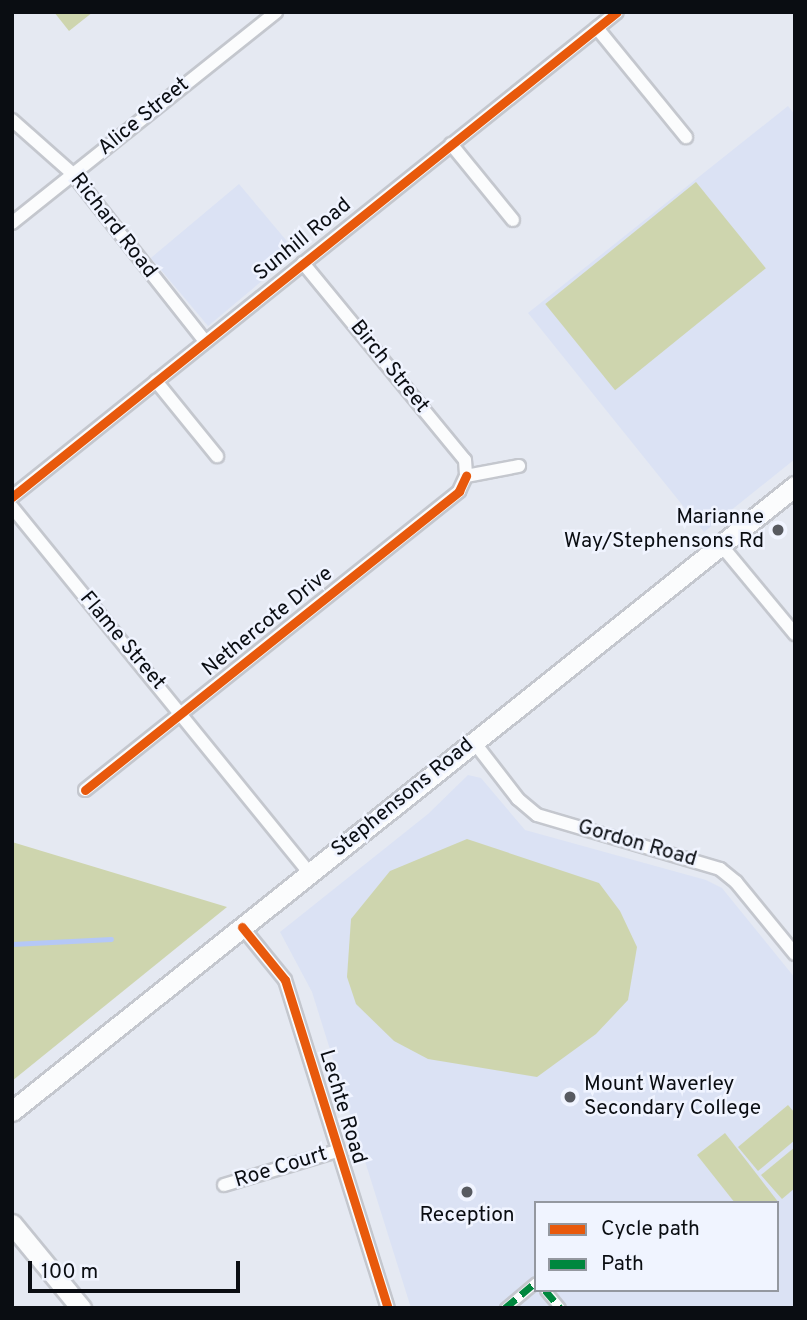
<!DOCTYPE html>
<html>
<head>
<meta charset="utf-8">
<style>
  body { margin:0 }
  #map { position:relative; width:807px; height:1320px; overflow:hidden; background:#e5e9f2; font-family:Overpass,sans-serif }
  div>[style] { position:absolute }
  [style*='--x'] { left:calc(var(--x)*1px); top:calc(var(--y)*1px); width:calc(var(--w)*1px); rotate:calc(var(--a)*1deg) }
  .built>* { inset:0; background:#dbe2f4; transform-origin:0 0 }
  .green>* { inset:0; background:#ced5ae; transform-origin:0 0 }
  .stream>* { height:4.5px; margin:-2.25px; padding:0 2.25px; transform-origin:2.25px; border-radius:2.25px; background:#b5c8f6 }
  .roads { filter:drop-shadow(2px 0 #c4c7ce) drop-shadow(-2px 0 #c4c7ce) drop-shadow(0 2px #c4c7ce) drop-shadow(0 -2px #c4c7ce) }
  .pedestrian>* { height:9px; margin:-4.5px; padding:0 4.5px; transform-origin:4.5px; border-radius:4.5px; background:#fbfcfd }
  .minor>* { height:12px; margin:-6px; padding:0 6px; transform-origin:6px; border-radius:6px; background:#fbfcfd }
  .primary>* { height:19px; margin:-9.5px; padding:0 9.5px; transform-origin:9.5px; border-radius:9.5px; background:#fbfcfd }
  .quiet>* { height:7px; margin-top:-3.5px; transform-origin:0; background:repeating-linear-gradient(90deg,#00873e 0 14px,transparent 0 21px) }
  .cycleway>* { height:9px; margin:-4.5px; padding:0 4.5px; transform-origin:4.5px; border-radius:4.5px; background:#e8590c }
  .dots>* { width:19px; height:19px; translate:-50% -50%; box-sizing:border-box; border:4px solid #f0f4ff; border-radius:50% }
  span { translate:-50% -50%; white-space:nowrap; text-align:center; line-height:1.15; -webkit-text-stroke:5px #f0f4ff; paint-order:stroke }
  .street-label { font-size:21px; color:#0a0d12 }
  .poi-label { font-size:21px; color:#0a0d12 }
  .right { translate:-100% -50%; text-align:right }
  .left { translate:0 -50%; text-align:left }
  .frame { position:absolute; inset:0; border:14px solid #0a0d12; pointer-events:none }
  .legend { position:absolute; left:534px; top:1201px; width:245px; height:91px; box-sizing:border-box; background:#f0f4ff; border:2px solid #9498a0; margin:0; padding:9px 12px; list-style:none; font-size:21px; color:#0a0d12 }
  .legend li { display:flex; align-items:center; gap:14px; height:35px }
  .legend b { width:35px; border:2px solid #9498a0 }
  .scale { position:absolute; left:28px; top:1261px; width:212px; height:32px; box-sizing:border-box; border:4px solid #0a0d12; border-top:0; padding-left:9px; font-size:21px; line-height:24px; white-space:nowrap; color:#0a0d12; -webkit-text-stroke:5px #f0f4ff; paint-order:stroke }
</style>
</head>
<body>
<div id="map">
  <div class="built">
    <div style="clip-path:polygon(788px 106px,795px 115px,795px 459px,704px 532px,528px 313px)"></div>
    <div style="left:239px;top:184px;width:89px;height:115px;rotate:50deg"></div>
    <div style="clip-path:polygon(evenodd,468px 775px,481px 778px,525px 830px,706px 880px,722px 888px,795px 978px,795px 1304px,790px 1308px,411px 1308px,312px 992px,280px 932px,428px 814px,468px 775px,536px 1203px,777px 1203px,777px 1290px,536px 1290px,536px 1203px)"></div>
  </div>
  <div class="green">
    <div style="clip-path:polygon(54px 12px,93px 12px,69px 31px)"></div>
    <div style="left:696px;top:182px;width:111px;height:194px;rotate:51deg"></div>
    <div style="clip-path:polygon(467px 839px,599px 883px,620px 911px,637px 947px,628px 1000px,596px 1034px,537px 1077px,428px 1059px,394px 1041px,356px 1004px,347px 977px,351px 919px,390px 871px)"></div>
    <div style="clip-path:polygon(12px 842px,227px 907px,12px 1081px)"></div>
    <div style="clip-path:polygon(788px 1105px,795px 1113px,795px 1140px,758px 1171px,738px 1147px)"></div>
    <div style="clip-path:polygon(725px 1133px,779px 1203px,777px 1204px,735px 1203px,697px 1155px)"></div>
    <div style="clip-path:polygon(795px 1147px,795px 1188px,782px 1199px,761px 1175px)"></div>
  </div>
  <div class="stream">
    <div style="--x:12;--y:944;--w:99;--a:-2.9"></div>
  </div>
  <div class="roads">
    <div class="pedestrian">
      <div style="--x:545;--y:1290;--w:23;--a:50"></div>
      <div style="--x:505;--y:1308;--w:40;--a:-40"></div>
    </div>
    <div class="minor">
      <div style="--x:597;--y:28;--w:141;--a:50.8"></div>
      <div style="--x:12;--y:120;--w:81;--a:41.5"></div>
      <div style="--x:73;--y:174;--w:213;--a:51.7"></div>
      <div style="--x:451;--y:144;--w:98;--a:50.8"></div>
      <div style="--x:12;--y:223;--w:338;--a:-38.6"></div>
      <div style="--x:303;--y:263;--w:255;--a:50.6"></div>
      <div style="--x:465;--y:460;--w:16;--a:86"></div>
      <div style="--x:156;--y:381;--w:97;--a:50.9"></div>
      <div style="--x:466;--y:476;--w:54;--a:-10.7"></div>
      <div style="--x:12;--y:497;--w:775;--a:-38.72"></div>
      <div style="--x:12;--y:507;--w:473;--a:50.9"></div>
      <div style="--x:721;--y:545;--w:116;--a:50.3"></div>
      <div style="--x:474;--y:742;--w:72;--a:52.3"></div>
      <div style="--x:518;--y:799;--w:25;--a:40"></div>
      <div style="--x:537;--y:815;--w:191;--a:16.4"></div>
      <div style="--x:720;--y:869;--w:21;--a:39"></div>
      <div style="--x:736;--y:882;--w:93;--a:50.7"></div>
      <div style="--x:85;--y:790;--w:479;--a:-38.6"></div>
      <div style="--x:459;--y:491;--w:17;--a:-65"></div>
      <div style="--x:242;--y:927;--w:68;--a:50.9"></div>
      <div style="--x:285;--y:980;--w:344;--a:72.6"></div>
      <div style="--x:224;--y:1185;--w:118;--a:-16.7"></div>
    </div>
    <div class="primary">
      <div style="--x:12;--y:1111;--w:1002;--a:-38.6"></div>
      <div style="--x:12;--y:1224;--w:109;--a:50.6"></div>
    </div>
  </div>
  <div class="quiet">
    <div style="--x:545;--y:1290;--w:23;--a:50"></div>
    <div style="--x:505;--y:1308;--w:40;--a:-40"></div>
  </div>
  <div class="cycleway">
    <div style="--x:12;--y:497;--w:775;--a:-38.72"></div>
    <div style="--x:85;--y:790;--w:479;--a:-38.6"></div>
    <div style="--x:459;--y:491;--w:17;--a:-65"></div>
    <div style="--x:242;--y:927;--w:68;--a:50.9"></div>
    <div style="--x:285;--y:980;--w:344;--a:72.6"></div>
  </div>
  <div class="dots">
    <div style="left:778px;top:530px;background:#575a60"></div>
    <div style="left:570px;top:1097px;background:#575a60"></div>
    <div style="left:467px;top:1192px;background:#575a60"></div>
  </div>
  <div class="street-label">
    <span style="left:144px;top:117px;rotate:-39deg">Alice Street</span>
    <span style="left:113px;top:226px;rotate:52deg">Richard Road</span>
    <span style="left:303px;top:240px;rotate:-39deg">Sunhill Road</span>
    <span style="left:389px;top:367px;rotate:51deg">Birch Street</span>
    <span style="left:268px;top:622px;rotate:-39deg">Nethercote Drive</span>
    <span style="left:122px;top:641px;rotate:50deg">Flame Street</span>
    <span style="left:403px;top:798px;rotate:-39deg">Stephensons Road</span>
    <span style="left:637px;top:844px;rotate:16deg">Gordon Road</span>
    <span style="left:342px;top:1107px;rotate:73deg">Lechte Road</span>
    <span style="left:281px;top:1168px;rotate:-17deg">Roe Court</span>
  </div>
  <div class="poi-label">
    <span class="right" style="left:764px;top:530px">Marianne<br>Way/Stephensons Rd</span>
    <span class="left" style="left:584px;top:1097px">Mount Waverley<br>Secondary College</span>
    <span style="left:467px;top:1216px">Reception</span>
  </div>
  <div class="frame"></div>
  <ul class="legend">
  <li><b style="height:9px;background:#e8590c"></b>Cycle path</li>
  <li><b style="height:9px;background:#00873e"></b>Path</li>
  </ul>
  <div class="scale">100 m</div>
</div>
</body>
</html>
